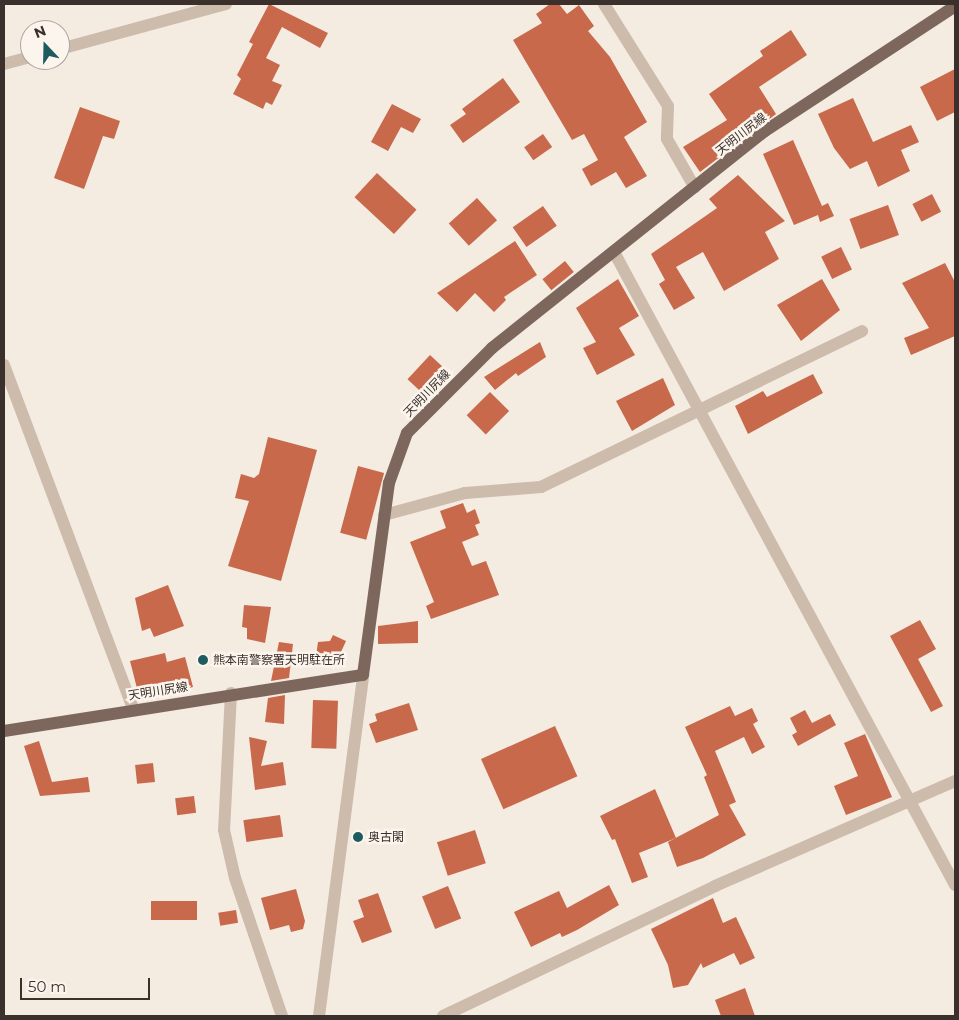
<!DOCTYPE html>
<html>
<head>
<meta charset="utf-8">
<style>
  body { margin:0 }
  #map { position:relative; width:959px; height:1020px; overflow:hidden; background:#f4ebe1; font-family:Montserrat,"Noto Sans JP",sans-serif }
  div>[style] { position:absolute }
  [style*='--x'] { left:calc(var(--x)*1px); top:calc(var(--y)*1px); width:calc(var(--w)*1px); rotate:calc(var(--a)*1deg) }
  .building>* { inset:0; background:#c8694b; transform-origin:0 0 }
  .minor>* { height:12px; margin:-6px; padding:0 6px; transform-origin:6px; border-radius:6px; background:#cdbbac }
  .major>* { height:12px; margin:-6px; padding:0 6px; transform-origin:6px; border-radius:6px; background:#7d675c }
  .dots>* { width:14px; height:14px; translate:-50% -50%; box-sizing:border-box; border:2px solid #fbf5ee; border-radius:50% }
  span { translate:-50% -50%; white-space:nowrap; text-align:center; line-height:1.15; -webkit-text-stroke:5px #fbf5ee; paint-order:stroke }
  .street-label { font-size:12px; color:#3b302b }
  .poi-label { font-size:12px; color:#3b302b }
  .left { translate:0 -50%; text-align:left }
  .frame { position:absolute; inset:0; border:5px solid #3b302b; pointer-events:none }
  .north { position:absolute; left:20px; top:20px; width:50px; height:50px; box-sizing:border-box; background:#fbf5ee; border:1px solid #aea6a0; border-radius:50%; rotate:339deg; font-size:14px; font-weight:700; line-height:20px; text-align:center; color:#3b302b }
  .north::after { content:''; display:block; margin:auto; width:18px; height:22px; background:#1f5a5e; clip-path:polygon(50% 0,100% 100%,50% 72%,0 100%) }
  .scale { position:absolute; left:20px; top:978px; width:130px; height:22px; box-sizing:border-box; border:2px solid #3b302b; border-top:0; padding-left:6px; font-size:15px; line-height:18px; white-space:nowrap; color:#3b302b; -webkit-text-stroke:4px #fbf5ee; paint-order:stroke }
</style>
</head>
<body>
<div id="map">
  <div class="building">
    <div style="clip-path:polygon(269px 4px,328px 33px,320px 48px,282px 27px,266px 58px,280px 65px,272px 81px,282px 85px,272px 105px,266px 102px,263px 109px,233px 94px,241px 79px,237px 75px,253px 44px,249px 42px)"></div>
    <div style="clip-path:polygon(550px 4px,559px 4px,567px 14px,579px 5px,594px 26px,588px 31px,610px 57px,647px 122px,624px 137px,647px 176px,626px 188px,616px 172px,591px 186px,582px 169px,598px 160px,584px 134px,572px 140px,513px 40px,542px 23px,536px 14px)"></div>
    <div style="clip-path:polygon(791px 30px,807px 55px,759px 87px,776px 114px,700px 172px,683px 147px,727px 120px,709px 94px,763px 56px,760px 51px)"></div>
    <div style="clip-path:polygon(955px 69px,955px 112px,937px 121px,920px 87px)"></div>
    <div style="clip-path:polygon(503px 78px,520px 102px,463px 143px,450px 125px,466px 114px,462px 109px)"></div>
    <div style="clip-path:polygon(853px 98px,873px 142px,911px 125px,919px 142px,901px 150px,910px 171px,878px 187px,867px 161px,850px 169px,834px 148px,818px 114px)"></div>
    <div style="clip-path:polygon(392px 104px,421px 119px,413px 133px,401px 127px,388px 151px,371px 142px)"></div>
    <div style="clip-path:polygon(80px 107px,120px 121px,114px 139px,103px 136px,84px 189px,54px 178px)"></div>
    <div style="left:543px;top:134px;width:16px;height:23px;rotate:55deg"></div>
    <div style="clip-path:polygon(793px 140px,822px 206px,828px 203px,834px 216px,820px 222px,818px 215px,794px 225px,763px 154px)"></div>
    <div style="left:377px;top:173px;width:54px;height:33px;rotate:43deg"></div>
    <div style="clip-path:polygon(738px 175px,785px 221px,765px 232px,779px 259px,724px 291px,703px 252px,676px 267px,695px 298px,674px 310px,659px 284px,665px 280px,651px 254px,717px 208px,709px 199px)"></div>
    <div style="left:932px;top:194px;width:20px;height:22px;rotate:63deg"></div>
    <div style="left:477px;top:198px;width:30px;height:38px;rotate:48deg"></div>
    <div style="left:888px;top:205px;width:32px;height:41px;rotate:70deg"></div>
    <div style="left:543px;top:206px;width:24px;height:37px;rotate:55deg"></div>
    <div style="clip-path:polygon(515px 241px,537px 275px,504px 297px,506px 300px,494px 312px,475px 293px,457px 312px,437px 293px)"></div>
    <div style="left:841px;top:247px;width:25px;height:22px;rotate:64deg"></div>
    <div style="left:565px;top:261px;width:14px;height:29px;rotate:51deg"></div>
    <div style="clip-path:polygon(945px 263px,955px 282px,955px 336px,911px 355px,904px 338px,929px 328px,902px 283px)"></div>
    <div style="clip-path:polygon(618px 279px,639px 316px,619px 328px,635px 355px,597px 375px,583px 348px,596px 342px,576px 308px)"></div>
    <div style="clip-path:polygon(822px 279px,840px 310px,801px 341px,777px 305px)"></div>
    <div style="clip-path:polygon(540px 342px,546px 357px,518px 376px,516px 373px,495px 390px,484px 377px)"></div>
    <div style="left:430px;top:355px;width:25px;height:33px;rotate:43deg"></div>
    <div style="clip-path:polygon(813px 374px,823px 393px,748px 434px,735px 406px,763px 391px,767px 397px)"></div>
    <div style="clip-path:polygon(663px 378px,675px 405px,632px 431px,616px 401px)"></div>
    <div style="left:490px;top:392px;width:27px;height:33px;rotate:45deg"></div>
    <div style="clip-path:polygon(268px 437px,317px 450px,281px 581px,228px 566px,249px 501px,235px 498px,241px 474px,254px 478px,259px 474px)"></div>
    <div style="left:358px;top:466px;width:27px;height:69px;rotate:15deg"></div>
    <div style="clip-path:polygon(463px 503px,467px 513px,475px 509px,480px 523px,475px 525px,479px 535px,462px 542px,472px 566px,486px 561px,499px 595px,431px 619px,426px 606px,434px 602px,410px 542px,446px 528px,440px 511px)"></div>
    <div style="clip-path:polygon(168px 585px,184px 626px,154px 637px,150px 628px,142px 631px,135px 598px)"></div>
    <div style="clip-path:polygon(244px 605px,271px 607px,265px 643px,247px 639px,247px 628px,242px 627px)"></div>
    <div style="clip-path:polygon(920px 620px,936px 649px,918px 659px,943px 706px,931px 712px,890px 636px)"></div>
    <div style="clip-path:polygon(418px 621px,418px 643px,378px 644px,378px 626px)"></div>
    <div style="clip-path:polygon(333px 635px,346px 641px,335px 665px,316px 656px,318px 642px,330px 641px)"></div>
    <div style="clip-path:polygon(279px 642px,293px 644px,289px 678px,271px 681px)"></div>
    <div style="clip-path:polygon(165px 653px,167px 662px,185px 657px,193px 687px,140px 700px,130px 661px)"></div>
    <div style="clip-path:polygon(285px 695px,284px 724px,265px 722px,268px 698px)"></div>
    <div style="left:313px;top:700px;width:25px;height:48px;rotate:2deg"></div>
    <div style="clip-path:polygon(409px 703px,418px 730px,376px 743px,369px 724px,377px 721px,375px 714px)"></div>
    <div style="clip-path:polygon(730px 706px,735px 716px,752px 708px,758px 721px,753px 724px,765px 747px,752px 754px,744px 737px,715px 751px,736px 802px,729px 805px,746px 835px,703px 858px,677px 867px,668px 842px,719px 815px,704px 777px,707px 775px,685px 727px)"></div>
    <div style="clip-path:polygon(805px 710px,812px 723px,830px 714px,836px 725px,798px 746px,792px 735px,797px 732px,790px 718px)"></div>
    <div style="left:555px;top:726px;width:55px;height:81px;rotate:66deg"></div>
    <div style="clip-path:polygon(865px 734px,892px 797px,846px 815px,834px 786px,858px 776px,844px 743px)"></div>
    <div style="clip-path:polygon(249px 737px,267px 741px,261px 766px,283px 762px,286px 785px,255px 790px)"></div>
    <div style="clip-path:polygon(39px 741px,52px 782px,88px 777px,90px 792px,40px 796px,24px 746px)"></div>
    <div style="left:153px;top:763px;width:19px;height:18px;rotate:84deg"></div>
    <div style="clip-path:polygon(655px 789px,676px 838px,639px 853px,648px 877px,632px 883px,615px 839px,612px 840px,600px 816px)"></div>
    <div style="left:194px;top:796px;width:17px;height:19px;rotate:83deg"></div>
    <div style="left:280px;top:815px;width:22px;height:37px;rotate:82deg"></div>
    <div style="left:475px;top:830px;width:35px;height:40px;rotate:72deg"></div>
    <div style="clip-path:polygon(609px 885px,619px 905px,577px 930px,562px 937px,560px 933px,531px 947px,514px 912px,559px 891px,567px 908px)"></div>
    <div style="left:448px;top:886px;width:35px;height:28px;rotate:68deg"></div>
    <div style="clip-path:polygon(296px 889px,305px 921px,303px 929px,291px 932px,289px 925px,270px 930px,261px 898px)"></div>
    <div style="clip-path:polygon(378px 893px,392px 932px,362px 943px,353px 921px,364px 917px,358px 900px)"></div>
    <div style="clip-path:polygon(713px 898px,723px 923px,736px 917px,755px 958px,740px 965px,734px 953px,703px 968px,701px 963px,688px 985px,673px 988px,668px 965px,651px 929px)"></div>
    <div style="left:151px;top:901px;width:46px;height:19px"></div>
    <div style="left:236px;top:910px;width:13px;height:18px;rotate:81deg"></div>
    <div style="clip-path:polygon(745px 988px,755px 1016px,721px 1016px,715px 1000px)"></div>
  </div>
  <div class="minor">
    <div style="--x:604;--y:4;--w:120;--a:57.9"></div>
    <div style="--x:668;--y:106;--w:33;--a:92"></div>
    <div style="--x:667;--y:139;--w:56;--a:60.3"></div>
    <div style="--x:60;--y:49;--w:172;--a:-15.2"></div>
    <div style="--x:4;--y:64;--w:27;--a:-15"></div>
    <div style="--x:614;--y:252;--w:719;--a:61.69"></div>
    <div style="--x:4;--y:365;--w:367;--a:69.4"></div>
    <div style="--x:384;--y:515;--w:84;--a:-15.2"></div>
    <div style="--x:465;--y:493;--w:76;--a:-4.5"></div>
    <div style="--x:541;--y:487;--w:357;--a:-25.9"></div>
    <div style="--x:231;--y:693;--w:137;--a:92.9"></div>
    <div style="--x:224;--y:830;--w:49;--a:77.1"></div>
    <div style="--x:235;--y:878;--w:146;--a:71.2"></div>
    <div style="--x:319;--y:1016;--w:344;--a:-82.6"></div>
    <div style="--x:443;--y:1016;--w:301;--a:-25.5"></div>
    <div style="--x:715;--y:886;--w:262;--a:-23.6"></div>
  </div>
  <div class="major">
    <div style="--x:4;--y:731;--w:363;--a:-8.9"></div>
    <div style="--x:363;--y:675;--w:194;--a:-82.3"></div>
    <div style="--x:389;--y:483;--w:53;--a:-70.2"></div>
    <div style="--x:407;--y:433;--w:120;--a:-45"></div>
    <div style="--x:492;--y:348;--w:349;--a:-38.5"></div>
    <div style="--x:765;--y:131;--w:227;--a:-33.3"></div>
  </div>
  <div class="dots">
    <div style="left:203px;top:660px;background:#1f5a5e"></div>
    <div style="left:358px;top:837px;background:#1f5a5e"></div>
  </div>
  <div class="street-label">
    <span style="left:741px;top:134px;rotate:-38deg">天明川尻線</span>
    <span style="left:427px;top:393px;rotate:-46deg">天明川尻線</span>
    <span style="left:158px;top:691px;rotate:-9deg">天明川尻線</span>
  </div>
  <div class="poi-label">
    <span class="left" style="left:213px;top:660px">熊本南警察署天明駐在所</span>
    <span class="left" style="left:368px;top:837px">奥古閑</span>
  </div>
  <div class="frame"></div>
  <div class="north">N</div>
  <div class="scale">50 m</div>
</div>
</body>
</html>
